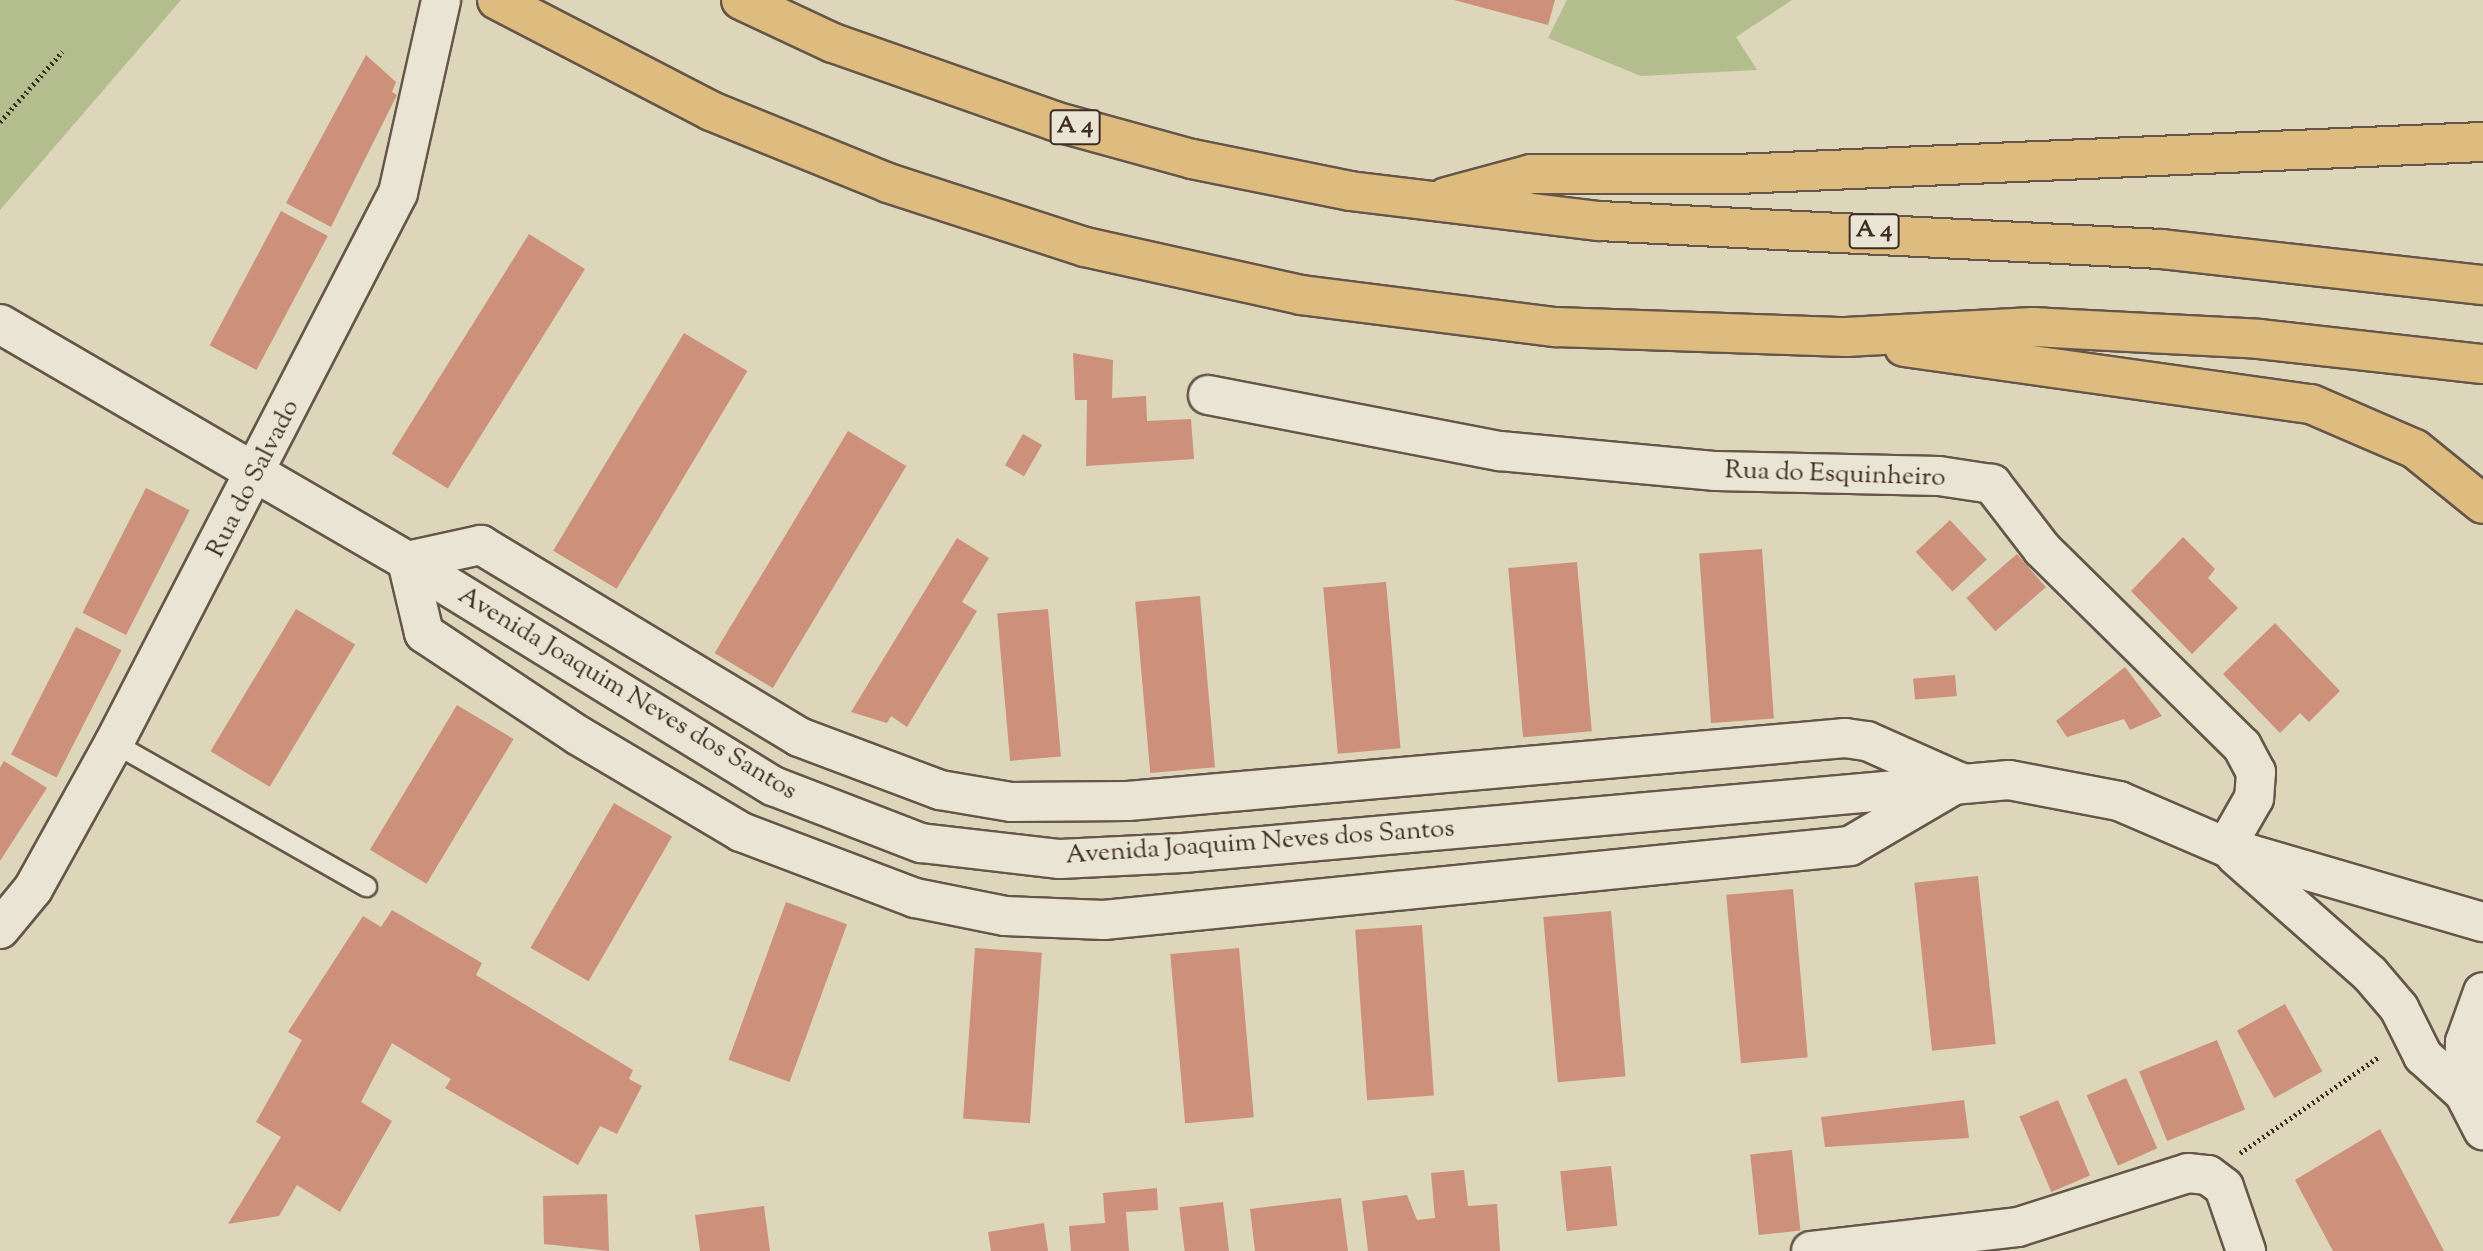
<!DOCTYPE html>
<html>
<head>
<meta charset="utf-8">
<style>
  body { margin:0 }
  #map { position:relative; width:2483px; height:1251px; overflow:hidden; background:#ddd6bb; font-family:"Sorts Mill Goudy",serif }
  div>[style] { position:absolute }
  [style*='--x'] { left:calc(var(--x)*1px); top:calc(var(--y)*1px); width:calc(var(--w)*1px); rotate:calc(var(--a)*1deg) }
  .green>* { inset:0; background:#b4bd8e }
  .building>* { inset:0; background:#cc907b; transform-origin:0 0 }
  .path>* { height:4.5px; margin-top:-2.25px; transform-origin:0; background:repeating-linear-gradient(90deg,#3f2c24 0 2px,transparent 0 5.5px) }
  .roads { filter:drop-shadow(2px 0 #66564a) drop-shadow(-2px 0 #66564a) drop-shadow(0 2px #66564a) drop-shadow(0 -2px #66564a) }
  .lane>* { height:19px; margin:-9.5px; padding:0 9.5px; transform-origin:9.5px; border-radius:9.5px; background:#e9e4d3 }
  .street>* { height:38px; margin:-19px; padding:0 19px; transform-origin:19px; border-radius:19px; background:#e9e4d3 }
  .secondary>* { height:38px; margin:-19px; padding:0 19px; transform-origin:19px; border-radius:19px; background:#e9e4d3 }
  .highway>* { height:38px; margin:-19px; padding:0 19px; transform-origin:19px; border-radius:19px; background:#debb7e }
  span { translate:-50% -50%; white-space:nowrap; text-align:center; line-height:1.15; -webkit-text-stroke:5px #e9e4d3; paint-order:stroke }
  .shield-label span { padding:2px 5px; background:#e9e4d3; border:2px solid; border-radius:5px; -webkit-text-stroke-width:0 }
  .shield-label { font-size:24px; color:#3f2c24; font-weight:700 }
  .street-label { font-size:26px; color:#3f2c24 }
</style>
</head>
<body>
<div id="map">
  <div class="green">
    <div style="clip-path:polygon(0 0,181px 0,0 210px)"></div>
    <div style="clip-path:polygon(1567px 0,1792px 0,1736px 37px,1757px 70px,1641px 76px,1548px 38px)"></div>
  </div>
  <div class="building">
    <div style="clip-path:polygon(1454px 0,1555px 0,1548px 25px)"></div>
    <div style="clip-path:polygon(366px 55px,396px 82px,392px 92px,397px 95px,331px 227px,286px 203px)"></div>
    <div style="left:281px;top:211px;width:53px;height:152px;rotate:28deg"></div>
    <div style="left:529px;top:234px;width:66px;height:259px;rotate:32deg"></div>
    <div style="left:684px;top:333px;width:74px;height:254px;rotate:31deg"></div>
    <div style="clip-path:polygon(1073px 353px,1113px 360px,1112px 398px,1146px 396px,1147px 421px,1191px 419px,1194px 459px,1086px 466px,1087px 400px,1075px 400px)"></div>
    <div style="left:848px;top:431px;width:68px;height:259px;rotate:31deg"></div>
    <div style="left:1023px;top:434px;width:22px;height:36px;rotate:30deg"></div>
    <div style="left:146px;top:488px;width:49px;height:140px;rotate:27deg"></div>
    <div style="left:1950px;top:520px;width:54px;height:47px;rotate:47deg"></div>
    <div style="clip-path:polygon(2183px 537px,2215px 569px,2208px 578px,2238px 608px,2192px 654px,2131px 591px)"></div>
    <div style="clip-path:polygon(957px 538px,989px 558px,962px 602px,977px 611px,907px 727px,891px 716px,887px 723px,851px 712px)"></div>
    <div style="left:1762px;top:549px;width:170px;height:63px;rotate:86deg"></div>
    <div style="left:2017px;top:554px;width:44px;height:67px;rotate:49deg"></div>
    <div style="left:1577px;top:562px;width:170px;height:69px;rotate:85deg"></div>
    <div style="left:1386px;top:582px;width:167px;height:63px;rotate:85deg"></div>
    <div style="left:1200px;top:596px;width:172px;height:65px;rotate:85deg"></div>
    <div style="left:296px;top:609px;width:69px;height:166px;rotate:31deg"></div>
    <div style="left:1048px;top:609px;width:148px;height:51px;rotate:85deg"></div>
    <div style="clip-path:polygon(2275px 623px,2340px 691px,2309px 722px,2300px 713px,2280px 733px,2223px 674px)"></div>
    <div style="left:76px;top:627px;width:51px;height:143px;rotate:27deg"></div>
    <div style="clip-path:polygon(2125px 667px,2162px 716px,2130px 730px,2124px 719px,2067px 737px,2056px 721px)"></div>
    <div style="left:1955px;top:675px;width:21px;height:42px;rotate:85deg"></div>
    <div style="left:457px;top:705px;width:66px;height:169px;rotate:31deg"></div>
    <div style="clip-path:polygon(4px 761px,47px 788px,0 861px,0 768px)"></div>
    <div style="left:614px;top:803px;width:67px;height:167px;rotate:30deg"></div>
    <div style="left:1978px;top:876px;width:169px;height:64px;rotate:84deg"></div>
    <div style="left:1793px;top:889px;width:169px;height:67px;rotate:85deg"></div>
    <div style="left:786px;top:902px;width:65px;height:168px;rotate:20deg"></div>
    <div style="clip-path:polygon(392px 910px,482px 963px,476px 975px,633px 1070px,629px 1079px,642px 1086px,617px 1134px,600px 1126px,578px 1165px,445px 1088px,451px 1079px,392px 1043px,361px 1102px,392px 1121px,340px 1212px,297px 1185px,279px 1216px,228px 1224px,281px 1137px,256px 1122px,302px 1040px,288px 1032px,363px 916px,381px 927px)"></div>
    <div style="left:1611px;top:911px;width:166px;height:68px;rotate:85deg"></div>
    <div style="left:1422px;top:925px;width:171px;height:67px;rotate:86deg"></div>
    <div style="left:975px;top:948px;width:67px;height:171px;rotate:4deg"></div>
    <div style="left:1239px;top:948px;width:170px;height:69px;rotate:85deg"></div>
    <div style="left:2285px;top:1004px;width:77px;height:55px;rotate:61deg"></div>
    <div style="left:2217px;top:1040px;width:75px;height:84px;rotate:68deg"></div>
    <div style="left:2126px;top:1078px;width:77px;height:43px;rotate:66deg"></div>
    <div style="clip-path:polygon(1964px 1100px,1969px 1138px,1825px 1147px,1821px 1117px)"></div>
    <div style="left:2058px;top:1100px;width:82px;height:42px;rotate:67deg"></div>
    <div style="clip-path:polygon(2380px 1129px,2444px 1251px,2333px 1251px,2295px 1180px)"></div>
    <div style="left:1792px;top:1150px;width:81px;height:42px;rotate:84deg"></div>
    <div style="left:1611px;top:1166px;width:60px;height:51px;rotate:84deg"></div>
    <div style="clip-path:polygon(1464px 1170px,1468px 1206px,1497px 1204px,1500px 1251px,1368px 1251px,1362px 1201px,1407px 1195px,1417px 1220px,1435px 1218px,1431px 1173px)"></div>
    <div style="clip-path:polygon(1157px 1188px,1158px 1210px,1126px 1212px,1129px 1251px,1071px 1251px,1069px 1226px,1105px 1223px,1103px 1193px)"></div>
    <div style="clip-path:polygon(607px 1194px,609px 1251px,544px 1244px,543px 1196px)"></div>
    <div style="clip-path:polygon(1341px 1198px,1348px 1251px,1255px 1251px,1250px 1209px)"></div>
    <div style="left:1223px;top:1202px;width:49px;height:44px;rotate:83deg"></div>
    <div style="clip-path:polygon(764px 1206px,770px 1251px,700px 1251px,695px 1215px)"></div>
    <div style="clip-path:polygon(1044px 1223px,1048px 1251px,991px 1251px,988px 1232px)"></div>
  </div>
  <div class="path">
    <div style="--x:0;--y:122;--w:94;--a:-48.5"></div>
    <div style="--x:2240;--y:1153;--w:170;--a:-34.7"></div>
  </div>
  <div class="roads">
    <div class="lane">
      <div style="--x:114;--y:743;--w:290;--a:29.6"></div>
    </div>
    <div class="street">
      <div style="--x:1208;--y:395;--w:297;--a:10.9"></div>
      <div style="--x:1500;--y:451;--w:217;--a:5.3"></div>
      <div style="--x:1716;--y:471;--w:223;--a:1.3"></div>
      <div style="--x:1939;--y:476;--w:54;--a:8.6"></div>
      <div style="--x:1992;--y:484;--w:82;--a:52.4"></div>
      <div style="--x:2042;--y:549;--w:281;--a:44.6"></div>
      <div style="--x:2242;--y:746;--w:30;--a:62"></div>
      <div style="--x:2256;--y:772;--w:26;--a:94"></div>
      <div style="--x:2254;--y:798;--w:56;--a:119.7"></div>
      <div style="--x:481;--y:545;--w:371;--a:31.1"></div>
      <div style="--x:799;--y:737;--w:151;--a:20.6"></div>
      <div style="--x:940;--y:790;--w:72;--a:9.6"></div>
      <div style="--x:1011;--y:802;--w:117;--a:-0.5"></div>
      <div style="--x:1128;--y:801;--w:720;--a:-5.02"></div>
      <div style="--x:1845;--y:738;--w:22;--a:8"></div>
      <div style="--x:1867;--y:741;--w:101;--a:24"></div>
      <div style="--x:1959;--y:782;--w:126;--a:149.6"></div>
      <div style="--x:1850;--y:846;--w:750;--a:174.34"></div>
      <div style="--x:1104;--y:920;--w:99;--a:-177.7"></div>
      <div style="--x:1005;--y:916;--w:92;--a:-168.7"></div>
      <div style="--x:915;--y:898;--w:186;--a:-159.2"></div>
      <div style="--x:741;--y:832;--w:188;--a:-149.3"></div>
      <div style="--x:579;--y:736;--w:186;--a:-146.4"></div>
      <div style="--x:424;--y:633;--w:74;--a:-103.3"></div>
      <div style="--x:407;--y:561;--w:76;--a:-12.2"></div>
      <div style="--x:0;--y:929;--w:52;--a:-50.5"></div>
      <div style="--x:33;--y:889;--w:167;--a:-61"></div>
      <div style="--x:114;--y:743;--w:619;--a:-62.69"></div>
      <div style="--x:398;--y:193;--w:198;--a:-77.4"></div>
      <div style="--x:1811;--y:1251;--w:208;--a:-6.6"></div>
      <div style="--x:2018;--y:1227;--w:178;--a:-17.6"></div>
      <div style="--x:2188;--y:1173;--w:20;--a:6"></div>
      <div style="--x:2208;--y:1175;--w:20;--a:37"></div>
      <div style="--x:2224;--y:1187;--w:68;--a:71"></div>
    </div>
    <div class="secondary">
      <div style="--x:0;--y:324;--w:471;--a:30.2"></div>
      <div style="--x:407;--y:561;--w:430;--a:31.6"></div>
      <div style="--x:773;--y:786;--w:159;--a:21.1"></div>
      <div style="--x:921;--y:843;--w:140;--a:6.6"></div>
      <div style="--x:1060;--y:859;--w:123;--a:-2.8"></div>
      <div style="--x:1183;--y:853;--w:829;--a:-5.05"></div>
      <div style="--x:2009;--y:780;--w:112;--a:10.8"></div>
      <div style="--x:2119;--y:801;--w:116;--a:23.3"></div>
      <div style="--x:2226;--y:847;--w:268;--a:16.3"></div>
      <div style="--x:2235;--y:855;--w:180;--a:41.4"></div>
      <div style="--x:2370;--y:974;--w:45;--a:49.5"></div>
      <div style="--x:2399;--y:1008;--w:54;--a:63.4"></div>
      <div style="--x:2423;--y:1056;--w:55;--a:42.1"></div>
      <div style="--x:2464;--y:1093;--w:42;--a:62.8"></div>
      <div style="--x:2464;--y:1093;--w:51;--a:-88.9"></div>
      <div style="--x:2465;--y:1042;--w:53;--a:-70.2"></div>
    </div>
    <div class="highway">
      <div style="--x:497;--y:0;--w:241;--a:27.4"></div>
      <div style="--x:711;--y:111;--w:191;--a:22.1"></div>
      <div style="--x:888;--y:183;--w:207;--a:18"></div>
      <div style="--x:1085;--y:247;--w:221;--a:12.5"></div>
      <div style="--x:1301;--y:295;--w:257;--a:7.2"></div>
      <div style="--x:1556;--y:327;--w:290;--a:2"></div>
      <div style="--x:1846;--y:337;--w:187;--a:-3.1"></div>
      <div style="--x:2033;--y:327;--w:226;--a:3"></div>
      <div style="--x:2259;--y:339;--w:225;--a:6.4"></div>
      <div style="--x:741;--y:0;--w:102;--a:25.1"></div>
      <div style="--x:833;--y:43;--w:234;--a:19.4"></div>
      <div style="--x:1054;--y:121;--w:143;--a:15.4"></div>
      <div style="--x:1192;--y:159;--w:161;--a:11.4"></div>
      <div style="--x:1350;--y:191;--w:251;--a:6.9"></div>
      <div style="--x:1599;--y:221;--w:563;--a:2.85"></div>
      <div style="--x:2161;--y:249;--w:324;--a:6.4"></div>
      <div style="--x:1446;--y:197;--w:88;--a:-15.1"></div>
      <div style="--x:1531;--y:174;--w:206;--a:0"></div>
      <div style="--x:1737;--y:174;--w:747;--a:-2.46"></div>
      <div style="--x:1904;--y:347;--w:411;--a:8"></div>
      <div style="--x:2311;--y:404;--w:113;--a:23.4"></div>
      <div style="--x:2415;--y:449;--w:87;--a:39"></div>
    </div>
  </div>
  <div class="shield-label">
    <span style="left:1075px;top:127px">A 4</span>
    <span style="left:1874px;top:231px">A 4</span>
  </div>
  <div class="street-label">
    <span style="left:1835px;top:475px;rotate:2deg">Rua do Esquinheiro</span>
    <span style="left:254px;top:479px;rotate:-63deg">Rua do Salvado</span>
    <span style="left:627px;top:694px;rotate:31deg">Avenida Joaquim Neves dos Santos</span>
    <span style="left:1260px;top:843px;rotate:-4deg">Avenida Joaquim Neves dos Santos</span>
  </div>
</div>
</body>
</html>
